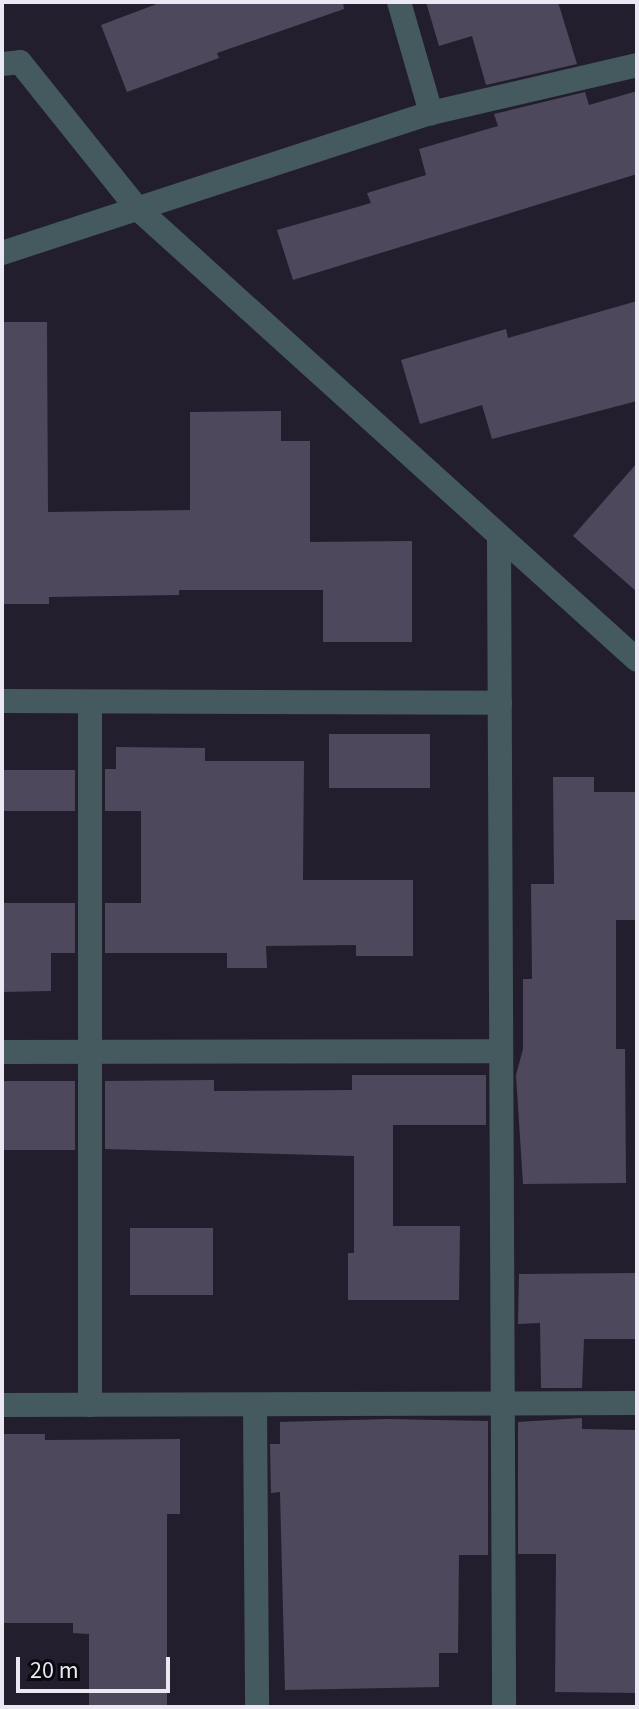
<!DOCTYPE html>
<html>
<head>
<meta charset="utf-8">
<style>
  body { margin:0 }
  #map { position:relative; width:639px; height:1709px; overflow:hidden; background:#231e2e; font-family:"Source Sans 3",sans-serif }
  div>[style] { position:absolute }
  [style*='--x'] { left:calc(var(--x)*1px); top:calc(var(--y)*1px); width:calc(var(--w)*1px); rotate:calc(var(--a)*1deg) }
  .building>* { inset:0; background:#4d485b; transform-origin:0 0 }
  .minor>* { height:24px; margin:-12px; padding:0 12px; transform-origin:12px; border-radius:12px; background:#455a5f }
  span { translate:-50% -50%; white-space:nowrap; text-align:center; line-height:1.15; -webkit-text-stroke:6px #0b0910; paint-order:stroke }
  .frame { position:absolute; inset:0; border:4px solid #ebe8f3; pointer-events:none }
  .scale { position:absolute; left:16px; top:1657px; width:154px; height:36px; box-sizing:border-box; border:4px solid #ebe8f3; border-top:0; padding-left:10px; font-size:24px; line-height:28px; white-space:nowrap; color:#ebe8f3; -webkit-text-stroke:6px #0b0910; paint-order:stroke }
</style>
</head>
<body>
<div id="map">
  <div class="building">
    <div style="clip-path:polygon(162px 2px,343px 2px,344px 9px,217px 53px,219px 58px,127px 92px,101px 25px)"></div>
    <div style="clip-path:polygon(426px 2px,558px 2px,577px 64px,486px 85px,472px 36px,439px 46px)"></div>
    <div style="clip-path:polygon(637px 91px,637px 174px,293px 280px,277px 230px,371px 203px,367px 193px,426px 175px,419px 149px,498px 126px,494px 114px,585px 92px,589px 105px)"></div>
    <div style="clip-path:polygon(637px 301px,637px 401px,492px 439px,482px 405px,420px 424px,401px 360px,506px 329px,508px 338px)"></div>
    <div style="clip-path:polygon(2px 322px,47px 322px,48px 512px,190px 510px,190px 412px,281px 411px,281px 441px,310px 441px,310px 542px,412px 541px,412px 642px,323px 642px,323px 590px,179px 590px,179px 595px,49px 597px,49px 604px,2px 604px)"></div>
    <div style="clip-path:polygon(637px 463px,637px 592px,573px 536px)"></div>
    <div style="left:430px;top:734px;width:54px;height:101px;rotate:90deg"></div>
    <div style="clip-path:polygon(116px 747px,205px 748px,205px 761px,304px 761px,303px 880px,413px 880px,413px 956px,356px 956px,356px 945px,266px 946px,267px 968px,227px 968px,227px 953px,105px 953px,105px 903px,141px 903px,141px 811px,105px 811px,105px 769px,116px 769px)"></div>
    <div style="left:75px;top:770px;width:41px;height:73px;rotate:90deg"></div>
    <div style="clip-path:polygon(553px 777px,594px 777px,594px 792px,637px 792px,637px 920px,616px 920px,616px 1049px,625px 1049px,626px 1183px,523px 1184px,516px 1075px,523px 1049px,523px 979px,532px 979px,531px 884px,554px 884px)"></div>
    <div style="clip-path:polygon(2px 903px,75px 903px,75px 953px,51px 953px,51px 991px,2px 992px)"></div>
    <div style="clip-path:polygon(352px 1075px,486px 1075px,486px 1125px,393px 1125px,393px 1226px,460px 1226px,459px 1300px,348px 1300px,348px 1253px,354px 1253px,354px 1156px,105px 1149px,105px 1081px,214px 1080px,214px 1091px,352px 1090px)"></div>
    <div style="left:2px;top:1081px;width:73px;height:69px"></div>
    <div style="left:130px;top:1228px;width:83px;height:67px"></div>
    <div style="clip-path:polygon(637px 1273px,637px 1339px,584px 1339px,582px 1388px,541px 1388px,540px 1323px,518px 1324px,519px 1274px)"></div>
    <div style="clip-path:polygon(582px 1418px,582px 1429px,637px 1430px,637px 1693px,555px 1692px,556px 1554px,518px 1554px,518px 1422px)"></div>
    <div style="clip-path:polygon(387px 1419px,488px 1421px,488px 1555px,459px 1555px,458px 1653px,439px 1653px,439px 1687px,285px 1690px,280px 1492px,271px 1493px,270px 1444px,280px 1444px,280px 1422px)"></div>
    <div style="clip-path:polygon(2px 1434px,45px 1434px,45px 1440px,180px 1439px,180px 1514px,167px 1514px,167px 1707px,89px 1707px,89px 1634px,73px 1633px,73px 1623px,2px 1623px)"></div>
  </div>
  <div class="minor">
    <div style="--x:399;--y:2;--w:116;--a:73.9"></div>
    <div style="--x:2;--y:64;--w:18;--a:-6"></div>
    <div style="--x:20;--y:62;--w:187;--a:51.3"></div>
    <div style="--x:137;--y:208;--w:674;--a:42.11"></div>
    <div style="--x:2;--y:253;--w:451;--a:-18.1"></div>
    <div style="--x:431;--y:113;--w:212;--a:-13.1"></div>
    <div style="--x:499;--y:539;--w:1168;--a:89.75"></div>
    <div style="--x:2;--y:701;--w:498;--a:0.2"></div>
    <div style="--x:90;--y:703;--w:702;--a:90"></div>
    <div style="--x:2;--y:1052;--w:497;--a:-0.1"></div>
    <div style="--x:2;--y:1405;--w:635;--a:-0.18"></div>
    <div style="--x:255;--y:1405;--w:302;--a:89.6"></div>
  </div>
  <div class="frame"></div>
  <div class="scale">20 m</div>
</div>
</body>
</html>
